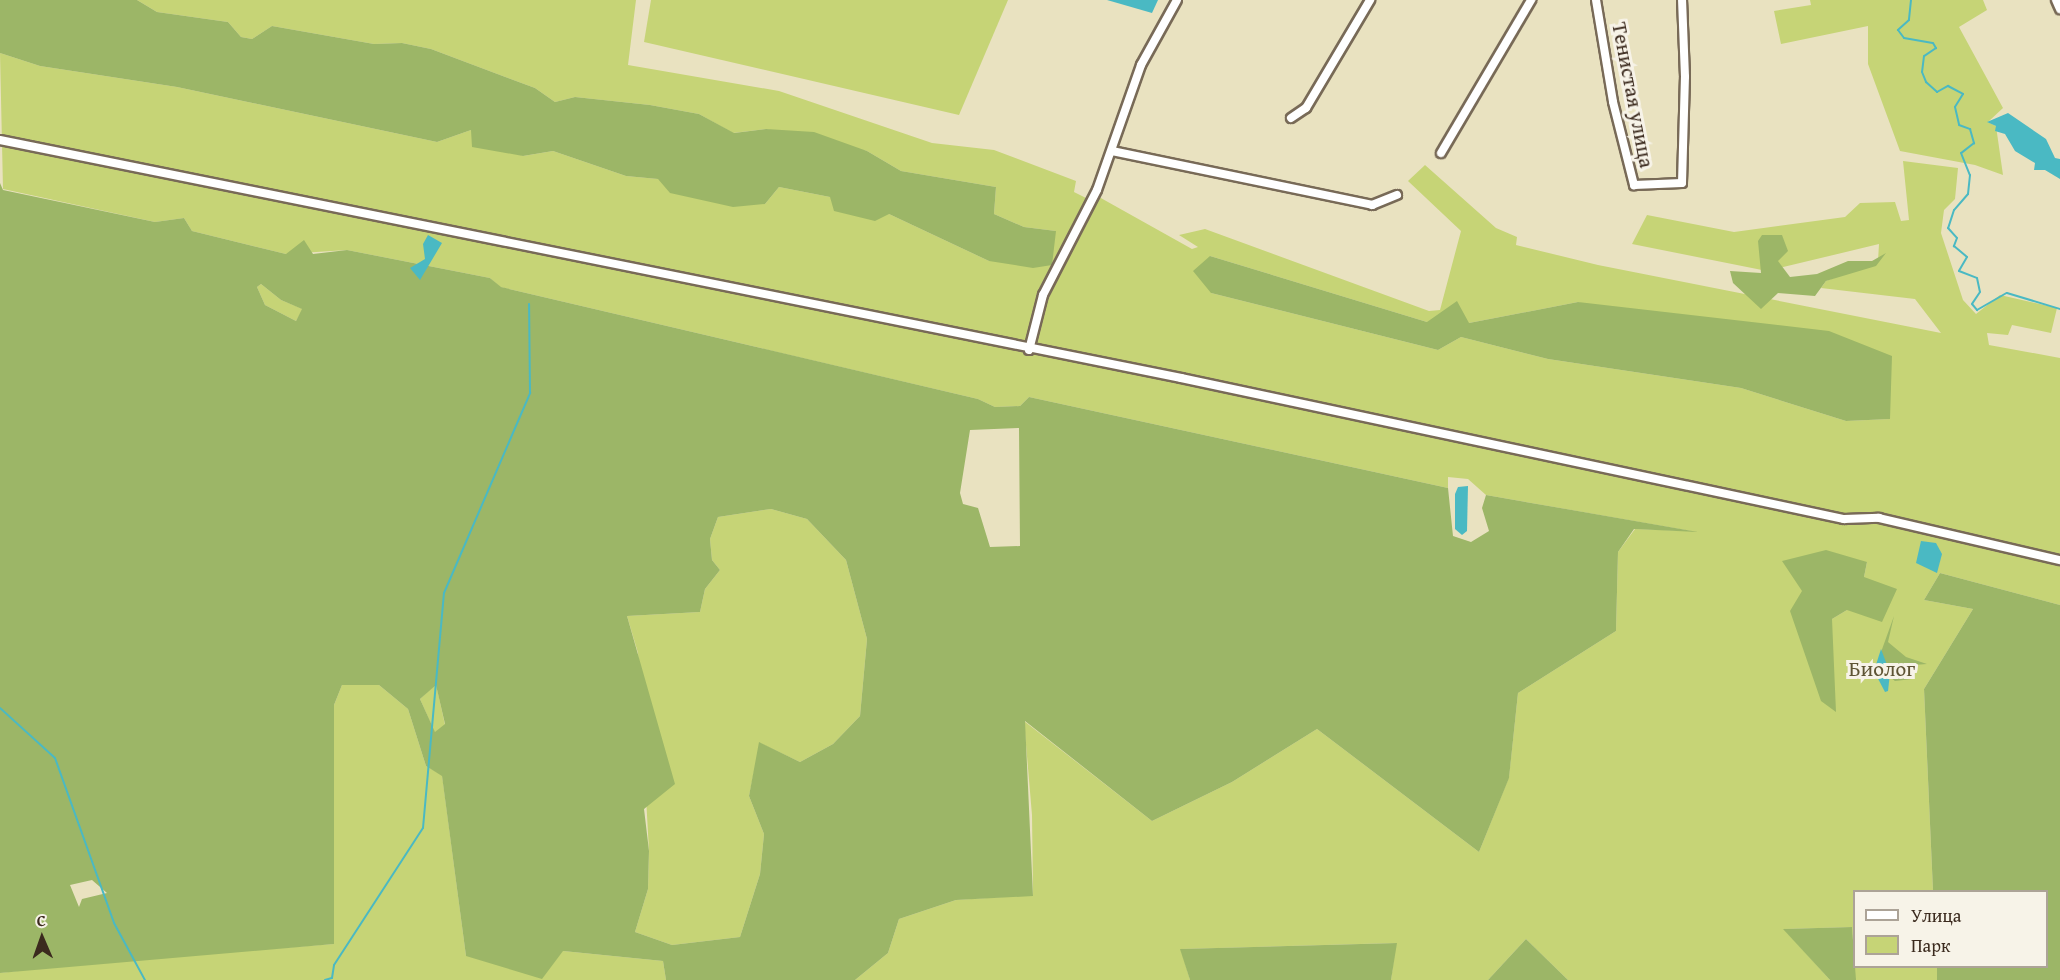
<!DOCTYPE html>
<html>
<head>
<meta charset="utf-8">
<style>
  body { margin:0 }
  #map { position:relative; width:2060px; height:980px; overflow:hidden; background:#e9e2c0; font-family:"Gentium Book Plus",serif }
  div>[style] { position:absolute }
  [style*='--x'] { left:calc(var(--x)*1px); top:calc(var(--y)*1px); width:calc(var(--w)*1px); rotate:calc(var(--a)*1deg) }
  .green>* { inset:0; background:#c6d476; transform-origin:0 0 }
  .forest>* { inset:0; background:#9cb667 }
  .water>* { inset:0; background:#4ab9c3 }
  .stream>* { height:2px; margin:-1px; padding:0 1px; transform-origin:1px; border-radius:1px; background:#4ab9c3 }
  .roads { filter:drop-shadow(2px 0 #786a57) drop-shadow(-2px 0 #786a57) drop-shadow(0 2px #786a57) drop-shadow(0 -2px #786a57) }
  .street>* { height:8px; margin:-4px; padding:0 4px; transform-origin:4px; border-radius:4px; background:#fff }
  span { translate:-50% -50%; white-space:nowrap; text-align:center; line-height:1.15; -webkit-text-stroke:6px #f7f3e8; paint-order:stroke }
  .street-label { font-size:21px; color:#3b2a1e }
  .park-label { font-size:21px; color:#5e5434 }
  .legend { position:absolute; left:1853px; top:890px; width:195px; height:78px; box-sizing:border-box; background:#f7f3e8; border:2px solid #aca397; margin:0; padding:8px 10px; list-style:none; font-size:18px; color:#3b2a1e }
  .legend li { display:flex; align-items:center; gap:12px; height:30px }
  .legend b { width:30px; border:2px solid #aca397 }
  .north { position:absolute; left:12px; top:908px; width:60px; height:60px; -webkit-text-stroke:4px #f7f3e8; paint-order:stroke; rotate:358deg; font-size:16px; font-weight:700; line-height:24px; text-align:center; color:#3b2a1e }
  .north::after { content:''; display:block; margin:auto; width:21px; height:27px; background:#3b2a1e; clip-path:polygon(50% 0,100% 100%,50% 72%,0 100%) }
</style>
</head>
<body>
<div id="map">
  <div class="green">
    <div style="clip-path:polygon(evenodd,137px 0,636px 0,628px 65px,779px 91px,932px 143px,994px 150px,1076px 181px,1074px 192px,1096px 203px,1099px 197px,1192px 249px,1198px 247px,1179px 235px,1205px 229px,1429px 311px,1440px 310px,1461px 231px,1408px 181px,1425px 165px,1496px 228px,1517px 237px,1516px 245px,1598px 265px,1941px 333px,1915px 299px,1821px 288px,1826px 281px,1878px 261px,1879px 244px,1767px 271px,1632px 244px,1647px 215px,1734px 232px,1845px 217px,1860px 203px,1895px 202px,1901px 221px,1909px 220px,1903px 161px,1958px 168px,1955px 199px,1944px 210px,1941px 233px,1963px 300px,1976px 314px,2000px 295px,2057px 308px,2051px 333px,2012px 325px,2008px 335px,1987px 333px,1989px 345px,2060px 358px,2060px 605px,1940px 573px,1924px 600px,1973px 609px,1924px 689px,1933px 891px,1854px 892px,1854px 959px,1852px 927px,1784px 929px,1830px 980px,1568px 980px,1526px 939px,1488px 980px,1391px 980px,1396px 943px,1181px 949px,1190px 980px,855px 980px,888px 953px,899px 919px,956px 900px,1033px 895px,1032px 815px,1024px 721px,1152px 821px,1232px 782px,1317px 729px,1479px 852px,1509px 777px,1518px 693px,1616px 631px,1618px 552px,1635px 529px,1691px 531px,1486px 495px,1468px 479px,1448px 477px,1448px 488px,1029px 397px,1020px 406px,995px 407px,978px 399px,500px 287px,490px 278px,347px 250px,286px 254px,192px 231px,184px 218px,155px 222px,3px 189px,0 53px,40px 66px,177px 87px,437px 142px,471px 130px,523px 156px,553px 151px,626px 176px,658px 179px,765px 204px,779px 187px,830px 197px,889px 214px,989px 261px,1056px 231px,1024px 227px,994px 214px,996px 187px,901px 171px,867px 151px,766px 129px,733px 133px,699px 114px,650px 105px,575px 97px,555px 102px,535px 88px,431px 49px,402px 43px,374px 44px,272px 26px,252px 39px,241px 37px,228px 22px,157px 12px,137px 0,1210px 256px,1427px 322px,1469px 323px,1578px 302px,1890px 419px,1846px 421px,1741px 388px,1548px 359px,1461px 337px,1438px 350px,1211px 293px,1210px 256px,137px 0,1867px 562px,1864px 577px,1847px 610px,1832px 619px,1802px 591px,1867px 562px)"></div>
    <div style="clip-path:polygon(651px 0,1008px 0,959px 115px,644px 42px)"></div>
    <div style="clip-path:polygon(1810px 0,1983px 0,1987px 10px,1959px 27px,2003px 108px,1988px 122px,1996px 126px,2003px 175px,1975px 165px,1900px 151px,1868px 64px,1868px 26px,1781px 44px,1774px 11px,1811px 5px)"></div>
    <div style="clip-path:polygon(261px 284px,281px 300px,303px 309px,296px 321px,265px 305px,257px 287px)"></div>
    <div style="clip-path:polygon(771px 509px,807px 519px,846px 560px,867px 639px,860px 716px,833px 744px,800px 762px,760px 743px,749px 796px,764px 834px,760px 874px,740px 937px,672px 945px,635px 932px,648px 889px,649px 851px,638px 653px,627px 616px,700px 612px,705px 589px,720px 570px,712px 560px,710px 539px,718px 517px)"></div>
    <div style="clip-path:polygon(436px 684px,445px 725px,435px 733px,420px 699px)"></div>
    <div style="clip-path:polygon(342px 685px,379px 685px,408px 709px,426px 766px,442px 775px,466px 956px,563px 951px,663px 961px,666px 980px,0 980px,0 973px,85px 963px,334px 944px,334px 705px)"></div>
    <div style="left:1855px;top:967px;width:82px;height:13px"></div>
  </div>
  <div class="forest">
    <div style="clip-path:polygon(0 0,137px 0,157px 12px,228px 22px,241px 37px,252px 39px,272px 26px,374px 44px,402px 43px,431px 49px,535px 88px,555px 102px,575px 97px,650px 105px,699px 114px,734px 133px,766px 129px,814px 132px,867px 151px,901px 171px,996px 187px,994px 214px,1024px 227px,1056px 231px,1052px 265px,1033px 268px,989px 261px,889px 214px,875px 221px,834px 211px,830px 197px,779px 187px,765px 204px,733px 207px,670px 193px,658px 179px,626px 176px,553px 151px,523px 156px,472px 147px,471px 130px,437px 142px,177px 87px,40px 66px,0 53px)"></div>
    <div style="clip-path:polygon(evenodd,0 183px,3px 190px,155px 222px,184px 218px,192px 231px,286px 254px,304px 240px,313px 254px,347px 250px,490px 278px,501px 287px,978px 399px,995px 407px,1020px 406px,1029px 397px,1448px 488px,1453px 536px,1471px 542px,1489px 531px,1482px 508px,1486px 495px,1698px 532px,1634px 529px,1618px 552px,1616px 631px,1518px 693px,1509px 778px,1479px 852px,1317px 729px,1232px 782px,1152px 821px,1025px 721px,1033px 896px,956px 900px,899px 919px,888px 953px,855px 980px,666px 980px,663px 961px,563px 951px,542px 979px,466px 956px,442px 776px,426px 766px,408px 709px,379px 685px,342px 685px,334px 705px,334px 944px,0 973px,0 183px,261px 284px,281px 300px,302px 309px,296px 321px,265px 305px,257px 287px,261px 284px,0 183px,1019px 428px,1020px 546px,990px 547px,978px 508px,963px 504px,960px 493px,970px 430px,1019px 428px,0 183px,771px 509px,807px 519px,846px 560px,867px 639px,860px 716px,833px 744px,800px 762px,759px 742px,749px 796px,764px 834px,760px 874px,740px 937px,672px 945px,635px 932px,648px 889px,649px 851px,644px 809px,675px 784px,627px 616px,700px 612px,705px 589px,720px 570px,712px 560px,710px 539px,718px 517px,771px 509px,0 183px,436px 685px,445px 724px,435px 732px,420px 699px,436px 685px,0 183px,92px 880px,107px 893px,82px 899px,79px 907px,70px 885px,92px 880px)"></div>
    <div style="clip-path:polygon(1762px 235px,1782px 235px,1788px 251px,1778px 261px,1790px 277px,1817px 274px,1848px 261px,1872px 261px,1886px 253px,1876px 266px,1826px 281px,1815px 296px,1778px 293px,1761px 309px,1733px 283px,1730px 271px,1761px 273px,1758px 241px)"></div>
    <div style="clip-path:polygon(1210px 256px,1427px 322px,1457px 301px,1469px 323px,1578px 302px,1829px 331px,1892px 356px,1890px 419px,1846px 421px,1741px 388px,1548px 359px,1461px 337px,1438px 350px,1211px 293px,1193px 271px)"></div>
    <div style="clip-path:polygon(1826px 550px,1867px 562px,1864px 577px,1897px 589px,1882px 622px,1847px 610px,1832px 619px,1836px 712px,1821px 701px,1790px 611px,1802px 591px,1782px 561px)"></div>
    <div style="clip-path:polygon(1940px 573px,2060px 605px,2060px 980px,1937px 980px,1937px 967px,2046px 966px,2046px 892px,1933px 891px,1924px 689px,1973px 609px,1924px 600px)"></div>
    <div style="clip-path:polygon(1894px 616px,1888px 642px,1906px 657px,1927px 664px,1914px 665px,1912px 679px,1895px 681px,1876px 666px)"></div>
    <div style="clip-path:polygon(1852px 927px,1856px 980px,1830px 980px,1783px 929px)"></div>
    <div style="clip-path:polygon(1526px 939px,1568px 980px,1488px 980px)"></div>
    <div style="clip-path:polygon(1397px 943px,1391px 980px,1190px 980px,1180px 949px)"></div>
  </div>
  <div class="water">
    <div style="clip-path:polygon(1107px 0,1158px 0,1152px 13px)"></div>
    <div style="clip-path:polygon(2008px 113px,2046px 139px,2055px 158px,2060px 159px,2060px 179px,2045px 170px,2034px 170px,2035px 163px,2015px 151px,2005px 134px,1995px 131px,1996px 126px,1987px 122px)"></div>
    <div style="clip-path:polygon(428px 235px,442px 243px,420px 280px,410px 268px,425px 259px,423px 244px)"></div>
    <div style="clip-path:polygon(1468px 486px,1467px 531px,1462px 535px,1455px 529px,1455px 494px,1458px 487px)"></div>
    <div style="clip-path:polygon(1921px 541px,1936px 543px,1942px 554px,1937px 573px,1916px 563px)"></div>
    <div style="clip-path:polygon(1881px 649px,1890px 673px,1888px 691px,1885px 692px,1874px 671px)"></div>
  </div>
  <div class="stream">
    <div style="--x:1911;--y:0;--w:20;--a:96"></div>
    <div style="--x:1909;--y:20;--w:15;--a:138"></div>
    <div style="--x:1898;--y:30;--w:10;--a:53"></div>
    <div style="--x:1904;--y:38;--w:29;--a:10"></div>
    <div style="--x:1933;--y:43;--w:6;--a:59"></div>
    <div style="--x:1936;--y:48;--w:14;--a:146"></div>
    <div style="--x:1924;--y:56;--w:16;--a:97"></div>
    <div style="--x:1922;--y:72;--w:11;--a:68"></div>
    <div style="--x:1926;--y:82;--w:15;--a:42"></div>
    <div style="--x:1937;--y:92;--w:13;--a:-29"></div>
    <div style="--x:1948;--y:86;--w:17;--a:28"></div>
    <div style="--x:1963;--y:94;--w:15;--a:122"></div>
    <div style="--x:1955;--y:107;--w:18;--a:77"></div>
    <div style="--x:1959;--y:125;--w:12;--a:20"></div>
    <div style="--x:1970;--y:129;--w:15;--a:74"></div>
    <div style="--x:1974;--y:143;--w:16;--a:142"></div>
    <div style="--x:1961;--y:153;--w:24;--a:68"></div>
    <div style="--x:1970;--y:175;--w:19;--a:96"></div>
    <div style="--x:1968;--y:194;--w:21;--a:131"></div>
    <div style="--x:1954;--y:210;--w:19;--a:108"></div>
    <div style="--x:1948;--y:228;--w:13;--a:48"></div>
    <div style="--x:1957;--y:238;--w:9;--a:111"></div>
    <div style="--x:1954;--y:246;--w:17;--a:40"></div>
    <div style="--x:1967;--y:257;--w:16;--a:120"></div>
    <div style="--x:1959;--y:271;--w:19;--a:21"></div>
    <div style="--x:1977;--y:278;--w:14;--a:78"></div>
    <div style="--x:1980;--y:292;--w:14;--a:124"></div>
    <div style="--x:1972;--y:304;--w:8;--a:50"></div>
    <div style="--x:1977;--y:310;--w:34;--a:-30"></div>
    <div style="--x:2007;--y:293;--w:55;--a:16.8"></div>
    <div style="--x:0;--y:708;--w:74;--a:42.3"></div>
    <div style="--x:55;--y:758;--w:175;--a:70.3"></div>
    <div style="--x:114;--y:923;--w:65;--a:61.5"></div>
    <div style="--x:325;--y:980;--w:7;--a:-16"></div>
    <div style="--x:332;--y:978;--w:13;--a:-81"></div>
    <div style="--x:334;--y:965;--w:163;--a:-57"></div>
    <div style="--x:423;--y:828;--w:236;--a:-84.9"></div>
    <div style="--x:444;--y:593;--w:218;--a:-66.7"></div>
    <div style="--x:530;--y:393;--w:89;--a:-90.6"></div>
  </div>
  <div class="roads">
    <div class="street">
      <div style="--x:1596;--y:0;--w:103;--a:80.5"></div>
      <div style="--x:1613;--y:102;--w:86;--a:75.8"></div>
      <div style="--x:1634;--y:185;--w:48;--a:-2.4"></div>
      <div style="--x:1682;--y:183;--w:106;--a:-88.4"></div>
      <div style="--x:1685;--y:77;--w:77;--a:-92.2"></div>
      <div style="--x:2056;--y:0;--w:10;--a:66"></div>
      <div style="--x:1291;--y:118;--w:18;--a:-34"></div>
      <div style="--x:1306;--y:108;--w:126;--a:-59.3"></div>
      <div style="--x:0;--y:140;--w:1205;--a:11.39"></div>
      <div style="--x:1181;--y:378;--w:678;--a:12.01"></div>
      <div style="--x:1844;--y:519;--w:35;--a:-2"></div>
      <div style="--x:1879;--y:518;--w:186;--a:13.1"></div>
      <div style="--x:1112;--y:151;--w:266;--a:11.7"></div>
      <div style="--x:1372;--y:205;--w:27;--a:-22"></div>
      <div style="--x:1441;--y:153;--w:178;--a:-59.5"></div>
      <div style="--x:1029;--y:350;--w:57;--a:-75.7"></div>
      <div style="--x:1043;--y:295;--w:118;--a:-62.8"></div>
      <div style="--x:1097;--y:190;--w:133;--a:-70.6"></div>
      <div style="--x:1141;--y:65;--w:74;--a:-61"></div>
    </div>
  </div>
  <div class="street-label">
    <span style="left:1633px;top:95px;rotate:79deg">Тенистая улица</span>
  </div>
  <div class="park-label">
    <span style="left:1882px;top:669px">Биолог</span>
  </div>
  <ul class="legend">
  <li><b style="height:8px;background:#fff"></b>Улица</li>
  <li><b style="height:16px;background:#c6d476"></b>Парк</li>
  </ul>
  <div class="north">С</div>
</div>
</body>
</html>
